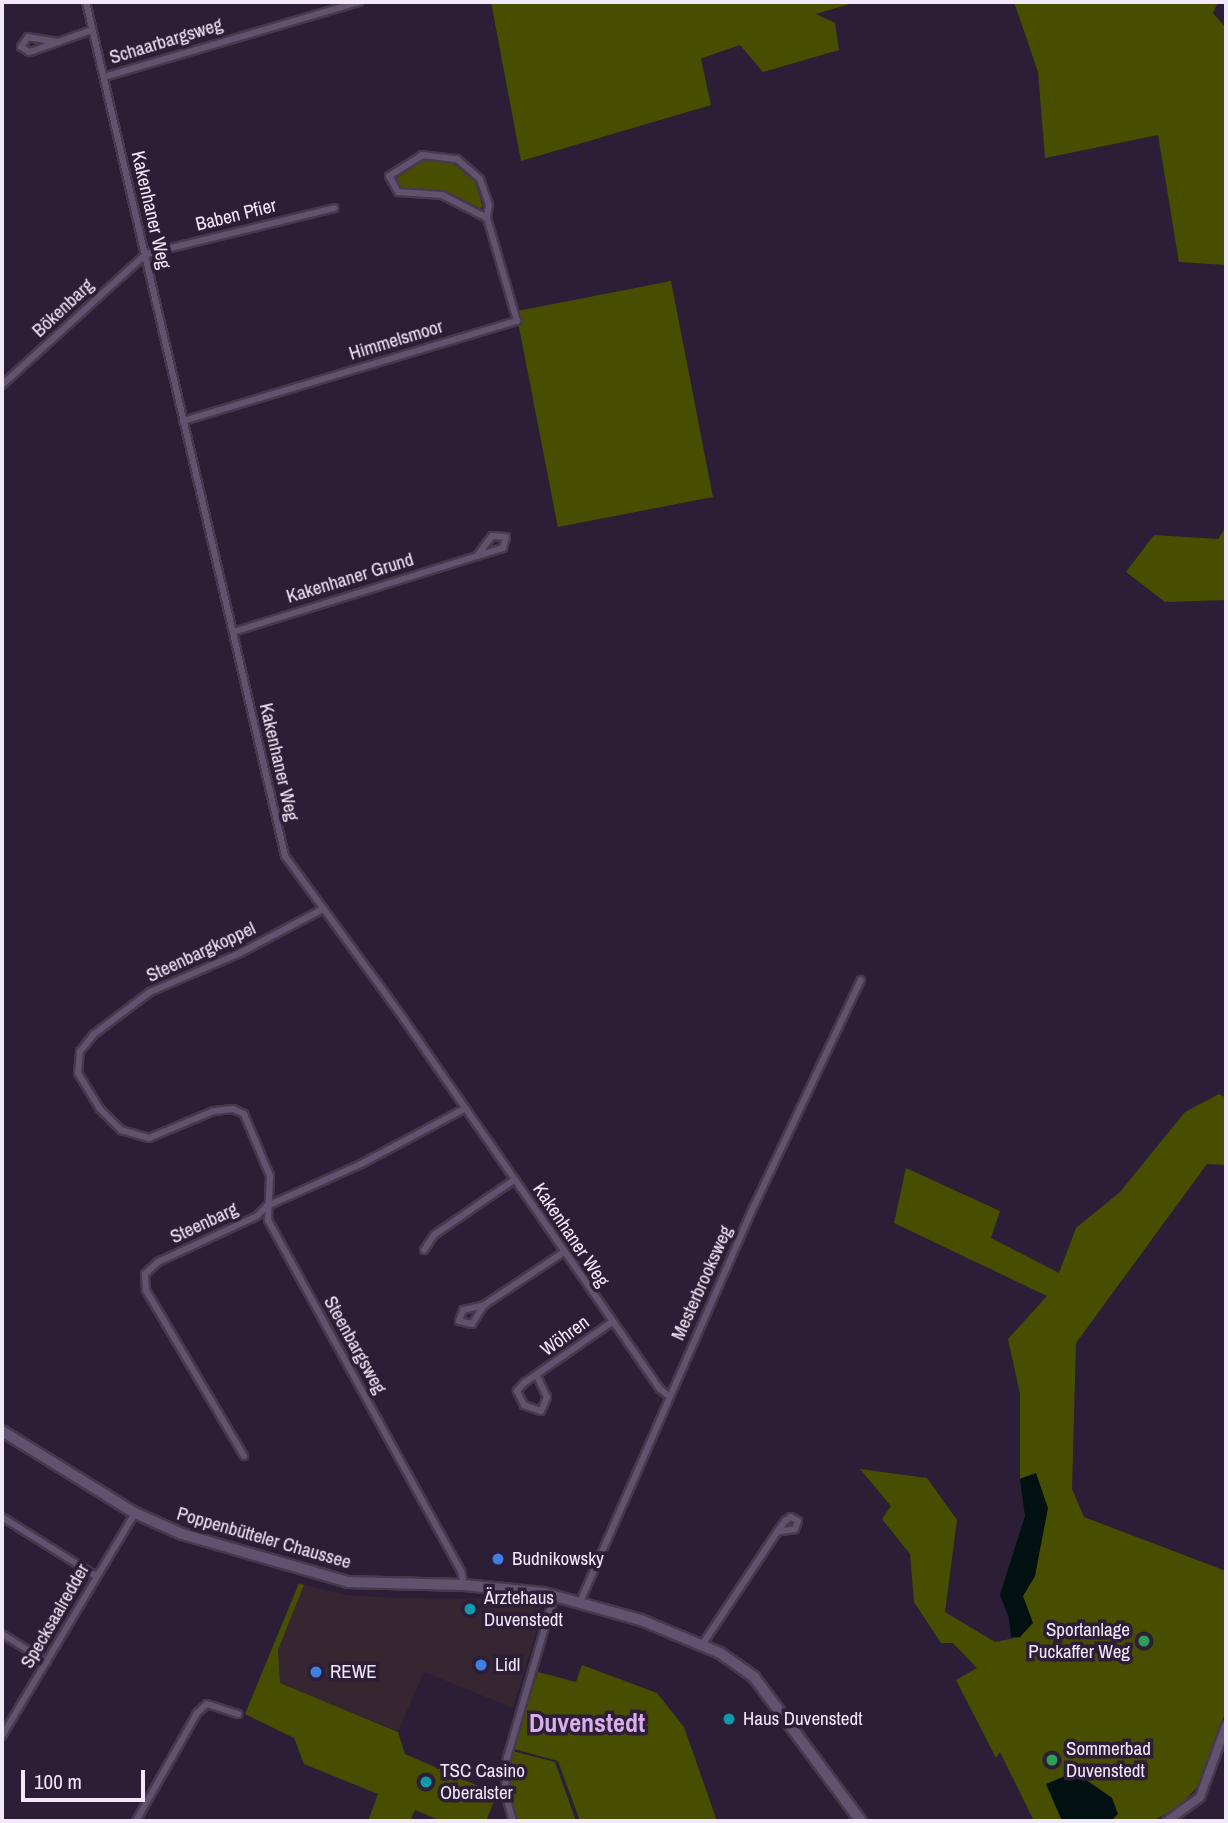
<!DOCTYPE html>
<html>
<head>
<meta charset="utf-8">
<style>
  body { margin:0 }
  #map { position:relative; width:1228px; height:1823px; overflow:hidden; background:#2b1e36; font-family:"Archivo Narrow",sans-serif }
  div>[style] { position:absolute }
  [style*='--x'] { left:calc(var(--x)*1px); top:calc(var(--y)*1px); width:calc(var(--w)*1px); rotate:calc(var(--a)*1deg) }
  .commercial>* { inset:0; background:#352632 }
  .green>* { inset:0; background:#484e00; transform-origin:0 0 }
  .water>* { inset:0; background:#011011 }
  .roads { filter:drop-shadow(2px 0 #45394d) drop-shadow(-2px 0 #45394d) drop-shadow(0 2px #45394d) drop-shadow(0 -2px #45394d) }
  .minor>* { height:6px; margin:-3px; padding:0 3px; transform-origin:3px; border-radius:3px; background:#61526f }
  .tertiary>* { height:8px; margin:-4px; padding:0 4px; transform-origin:4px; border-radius:4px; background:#61526f }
  .secondary>* { height:10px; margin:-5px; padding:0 5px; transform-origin:5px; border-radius:5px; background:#61526f }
  .dots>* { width:19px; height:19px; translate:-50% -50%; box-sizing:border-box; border:4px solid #2b1e36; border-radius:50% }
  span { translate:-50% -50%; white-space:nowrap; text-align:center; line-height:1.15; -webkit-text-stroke:7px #2b1e36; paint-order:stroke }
  .street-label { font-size:19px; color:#f1e9f9 }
  .poi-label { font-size:19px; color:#f1e9f9 }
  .left { translate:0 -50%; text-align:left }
  .right { translate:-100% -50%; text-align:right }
  .district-label { font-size:26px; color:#daaded; font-weight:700 }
  .frame { position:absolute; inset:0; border:4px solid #f1e9f9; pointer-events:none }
  .scale { position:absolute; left:21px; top:1770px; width:124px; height:32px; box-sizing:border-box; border:4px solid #f1e9f9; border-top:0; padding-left:9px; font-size:21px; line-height:24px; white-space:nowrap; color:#f1e9f9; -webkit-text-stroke:5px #2b1e36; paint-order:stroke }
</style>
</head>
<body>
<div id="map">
  <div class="commercial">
    <div style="clip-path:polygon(304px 1585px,347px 1595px,397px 1598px,534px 1599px,543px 1609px,513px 1708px,424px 1672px,398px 1731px,280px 1683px,278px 1650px)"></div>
  </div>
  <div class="green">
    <div style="clip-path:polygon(491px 2px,856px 2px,816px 14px,835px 23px,839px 50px,763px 72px,740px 45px,708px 56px,701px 59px,711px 105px,521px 161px)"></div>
    <div style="clip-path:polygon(1014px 2px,1218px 2px,1213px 13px,1226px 28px,1226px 265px,1179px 262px,1158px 135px,1045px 158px,1038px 72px)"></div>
    <div style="clip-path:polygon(443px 159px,473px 175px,483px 207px,478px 209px,437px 189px,398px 189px,393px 181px,421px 160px)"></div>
    <div style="left:671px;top:281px;width:220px;height:158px;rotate:79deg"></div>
    <div style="clip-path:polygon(1226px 527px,1226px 600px,1165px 602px,1126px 572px,1154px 535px,1218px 539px)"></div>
    <div style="clip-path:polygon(1219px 1094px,1226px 1098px,1226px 1165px,1207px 1164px,1076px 1343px,1072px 1489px,1084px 1517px,1226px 1571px,1226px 1710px,1200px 1784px,1179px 1807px,1152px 1821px,1034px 1821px,1000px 1752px,996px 1758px,956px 1680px,977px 1668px,953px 1643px,941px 1643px,914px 1602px,910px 1554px,882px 1519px,891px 1506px,860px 1469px,927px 1478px,957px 1520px,945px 1612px,995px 1642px,1021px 1637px,1023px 1596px,1035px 1576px,1038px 1552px,1036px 1473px,1020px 1479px,1020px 1394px,1008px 1339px,1047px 1296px,894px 1223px,906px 1168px,1000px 1211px,991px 1238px,1059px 1273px,1076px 1228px,1120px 1192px,1185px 1112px)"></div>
    <div style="clip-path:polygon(299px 1583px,304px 1585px,278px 1650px,280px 1683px,398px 1732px,405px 1754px,497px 1794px,486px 1821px,441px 1821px,415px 1810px,410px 1821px,368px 1821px,378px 1794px,304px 1764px,294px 1738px,245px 1714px)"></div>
    <div style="clip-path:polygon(582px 1665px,657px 1693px,684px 1727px,717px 1821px,580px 1821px,558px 1761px,514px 1749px,538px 1672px,576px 1682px)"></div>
    <div style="clip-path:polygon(512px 1751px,555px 1762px,576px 1821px,517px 1821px,508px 1798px)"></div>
  </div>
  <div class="water">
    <div style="clip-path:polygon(1036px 1473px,1048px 1508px,1035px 1576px,1023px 1596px,1033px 1623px,1020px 1637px,1011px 1637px,1009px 1618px,1000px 1595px,1025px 1516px,1020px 1479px)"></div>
    <div style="clip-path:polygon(1075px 1772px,1112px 1798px,1118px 1814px,1111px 1821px,1062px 1821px,1046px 1784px)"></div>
  </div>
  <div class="roads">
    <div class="minor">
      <div style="--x:86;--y:2;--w:877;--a:76.88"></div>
      <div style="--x:285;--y:856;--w:200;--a:53.9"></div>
      <div style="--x:403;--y:1018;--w:451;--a:55.3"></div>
      <div style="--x:660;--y:1389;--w:11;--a:38"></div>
      <div style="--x:58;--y:42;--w:30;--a:-171"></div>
      <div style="--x:28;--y:37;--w:12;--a:125"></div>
      <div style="--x:21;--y:47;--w:9;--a:32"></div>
      <div style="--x:29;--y:52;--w:4;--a:-14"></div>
      <div style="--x:33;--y:51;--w:63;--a:-19.6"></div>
      <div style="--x:104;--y:77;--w:266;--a:-16.4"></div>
      <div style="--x:2;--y:385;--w:195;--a:-42.3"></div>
      <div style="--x:146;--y:254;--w:194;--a:-13.7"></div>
      <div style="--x:183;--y:421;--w:349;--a:-16.7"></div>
      <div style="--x:517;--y:321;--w:107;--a:-106.2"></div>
      <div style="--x:487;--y:218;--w:51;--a:-152.9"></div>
      <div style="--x:442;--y:195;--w:44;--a:-176.1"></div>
      <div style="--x:398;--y:192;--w:18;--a:-119"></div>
      <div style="--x:389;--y:176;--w:39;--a:-32"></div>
      <div style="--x:422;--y:155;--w:35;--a:7"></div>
      <div style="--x:457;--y:159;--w:30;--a:41"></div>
      <div style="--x:480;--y:179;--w:28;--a:71"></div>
      <div style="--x:489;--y:205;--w:13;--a:99"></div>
      <div style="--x:233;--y:632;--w:283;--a:-17.3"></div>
      <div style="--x:503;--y:548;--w:11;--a:-75"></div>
      <div style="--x:506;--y:537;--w:14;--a:-176"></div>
      <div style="--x:492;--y:536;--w:25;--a:127"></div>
      <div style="--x:323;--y:909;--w:94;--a:152.1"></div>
      <div style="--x:240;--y:953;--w:98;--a:156.6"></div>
      <div style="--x:150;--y:992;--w:70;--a:143.1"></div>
      <div style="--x:94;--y:1034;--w:22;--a:129"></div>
      <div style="--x:80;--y:1051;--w:22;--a:95"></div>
      <div style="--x:78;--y:1073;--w:42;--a:58.6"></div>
      <div style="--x:100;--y:1109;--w:30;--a:45"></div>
      <div style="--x:121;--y:1130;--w:29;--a:16"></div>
      <div style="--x:149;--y:1138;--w:70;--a:-22.6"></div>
      <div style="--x:214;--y:1111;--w:19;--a:-6"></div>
      <div style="--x:233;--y:1109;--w:12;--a:24"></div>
      <div style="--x:244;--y:1114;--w:67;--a:67.2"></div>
      <div style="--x:270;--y:1176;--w:44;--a:92.6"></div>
      <div style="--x:268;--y:1220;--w:401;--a:61.2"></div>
      <div style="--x:461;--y:1571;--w:14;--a:78"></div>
      <div style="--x:424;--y:1250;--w:18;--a:-56"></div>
      <div style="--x:434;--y:1235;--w:97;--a:-34.5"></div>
      <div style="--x:484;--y:1305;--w:22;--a:122"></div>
      <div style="--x:472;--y:1324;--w:13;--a:-167"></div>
      <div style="--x:459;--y:1321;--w:12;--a:-70"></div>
      <div style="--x:463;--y:1310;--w:22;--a:-13"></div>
      <div style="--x:484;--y:1305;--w:96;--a:-33.5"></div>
      <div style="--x:537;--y:1376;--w:23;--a:65"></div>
      <div style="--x:547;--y:1397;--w:15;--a:113"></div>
      <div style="--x:541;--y:1411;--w:18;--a:-161"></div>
      <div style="--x:524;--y:1405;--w:16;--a:-117"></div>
      <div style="--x:517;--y:1391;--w:11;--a:-49"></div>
      <div style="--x:524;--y:1383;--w:107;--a:-34.7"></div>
      <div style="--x:244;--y:1456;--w:193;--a:-120.6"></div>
      <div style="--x:146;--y:1290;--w:16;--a:-94"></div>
      <div style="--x:145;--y:1274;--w:18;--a:-43"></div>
      <div style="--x:158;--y:1262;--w:109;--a:-24.9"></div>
      <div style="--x:257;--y:1216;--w:14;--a:-45"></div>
      <div style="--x:267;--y:1206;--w:103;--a:-24.1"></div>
      <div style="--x:361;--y:1164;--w:117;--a:-28.1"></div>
      <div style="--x:2;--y:1517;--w:111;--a:32.1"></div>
      <div style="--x:580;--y:1602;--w:433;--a:-66.3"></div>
      <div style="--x:754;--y:1206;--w:250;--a:-64.7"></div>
      <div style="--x:2;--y:1634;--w:53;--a:31.9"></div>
      <div style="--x:702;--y:1645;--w:136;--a:-56.4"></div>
      <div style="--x:777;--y:1532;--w:14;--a:-54"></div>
      <div style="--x:785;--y:1521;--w:7;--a:-34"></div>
      <div style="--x:791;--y:1517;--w:8;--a:30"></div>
      <div style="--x:798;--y:1521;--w:9;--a:111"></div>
      <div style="--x:795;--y:1529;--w:18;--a:171"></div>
      <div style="--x:2;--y:1736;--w:260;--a:-59.2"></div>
      <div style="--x:136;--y:1821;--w:124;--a:-60.5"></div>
      <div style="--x:197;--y:1713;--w:13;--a:-42"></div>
      <div style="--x:207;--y:1704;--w:33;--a:18"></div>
      <div style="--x:513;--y:1821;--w:29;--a:-106"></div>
      <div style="--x:505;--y:1793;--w:35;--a:-87"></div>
      <div style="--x:507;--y:1758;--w:169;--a:-73.8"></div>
    </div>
    <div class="tertiary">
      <div style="--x:1167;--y:1821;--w:41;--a:-36"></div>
      <div style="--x:1200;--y:1797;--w:76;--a:-69.9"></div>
    </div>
    <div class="secondary">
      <div style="--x:2;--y:1431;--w:156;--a:31.7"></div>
      <div style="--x:135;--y:1513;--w:51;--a:24.1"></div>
      <div style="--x:182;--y:1534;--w:173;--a:16.1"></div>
      <div style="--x:348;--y:1582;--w:116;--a:1.5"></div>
      <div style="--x:464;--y:1585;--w:80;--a:5.7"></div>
      <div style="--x:544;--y:1593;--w:101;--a:15.6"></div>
      <div style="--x:641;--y:1620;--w:86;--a:22.7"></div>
      <div style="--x:720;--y:1653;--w:42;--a:35.2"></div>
      <div style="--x:754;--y:1677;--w:179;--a:53.4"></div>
    </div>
  </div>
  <div class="dots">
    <div style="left:498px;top:1559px;background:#3f7fe0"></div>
    <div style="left:470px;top:1609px;background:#0f9aa8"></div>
    <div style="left:1144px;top:1641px;background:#2e9e5b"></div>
    <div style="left:481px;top:1665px;background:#3f7fe0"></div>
    <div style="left:316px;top:1672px;background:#3f7fe0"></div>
    <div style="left:729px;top:1719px;background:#0f9aa8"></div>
    <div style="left:1052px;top:1760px;background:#2e9e5b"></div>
    <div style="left:426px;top:1782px;background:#0f9aa8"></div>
  </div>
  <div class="street-label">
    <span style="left:166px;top:41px;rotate:-17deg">Schaarbargsweg</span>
    <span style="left:151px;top:210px;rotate:77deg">Kakenhaner Weg</span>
    <span style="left:236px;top:215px;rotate:-14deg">Baben Pfier</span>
    <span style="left:63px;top:308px;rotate:-43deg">Bökenbarg</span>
    <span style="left:396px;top:340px;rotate:-17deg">Himmelsmoor</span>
    <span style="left:350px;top:578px;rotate:-17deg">Kakenhaner Grund</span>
    <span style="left:279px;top:762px;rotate:77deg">Kakenhaner Weg</span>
    <span style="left:201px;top:952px;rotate:-25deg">Steenbargkoppel</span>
    <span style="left:204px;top:1223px;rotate:-25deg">Steenbarg</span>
    <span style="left:571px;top:1235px;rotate:56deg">Kakenhaner Weg</span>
    <span style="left:702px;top:1283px;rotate:-66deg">Mesterbrooksweg</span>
    <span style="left:565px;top:1336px;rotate:-36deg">Wöhren</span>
    <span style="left:355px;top:1345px;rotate:61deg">Steenbargsweg</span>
    <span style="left:264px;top:1538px;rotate:16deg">Poppenbütteler Chaussee</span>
    <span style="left:55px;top:1616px;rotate:-60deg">Specksaalredder</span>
  </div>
  <div class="poi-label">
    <span class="left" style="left:512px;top:1559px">Budnikowsky</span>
    <span class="left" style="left:484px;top:1609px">Ärztehaus<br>Duvenstedt</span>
    <span class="right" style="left:1130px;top:1641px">Sportanlage<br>Puckaffer Weg</span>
    <span class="left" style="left:495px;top:1665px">Lidl</span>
    <span class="left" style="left:330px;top:1672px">REWE</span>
    <span class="left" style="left:743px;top:1719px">Haus Duvenstedt</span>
    <span class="left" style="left:1066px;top:1760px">Sommerbad<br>Duvenstedt</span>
    <span class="left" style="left:440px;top:1782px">TSC Casino<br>Oberalster</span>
  </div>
  <div class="district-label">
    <span style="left:587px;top:1723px">Duvenstedt</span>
  </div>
  <div class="frame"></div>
  <div class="scale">100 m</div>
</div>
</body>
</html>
